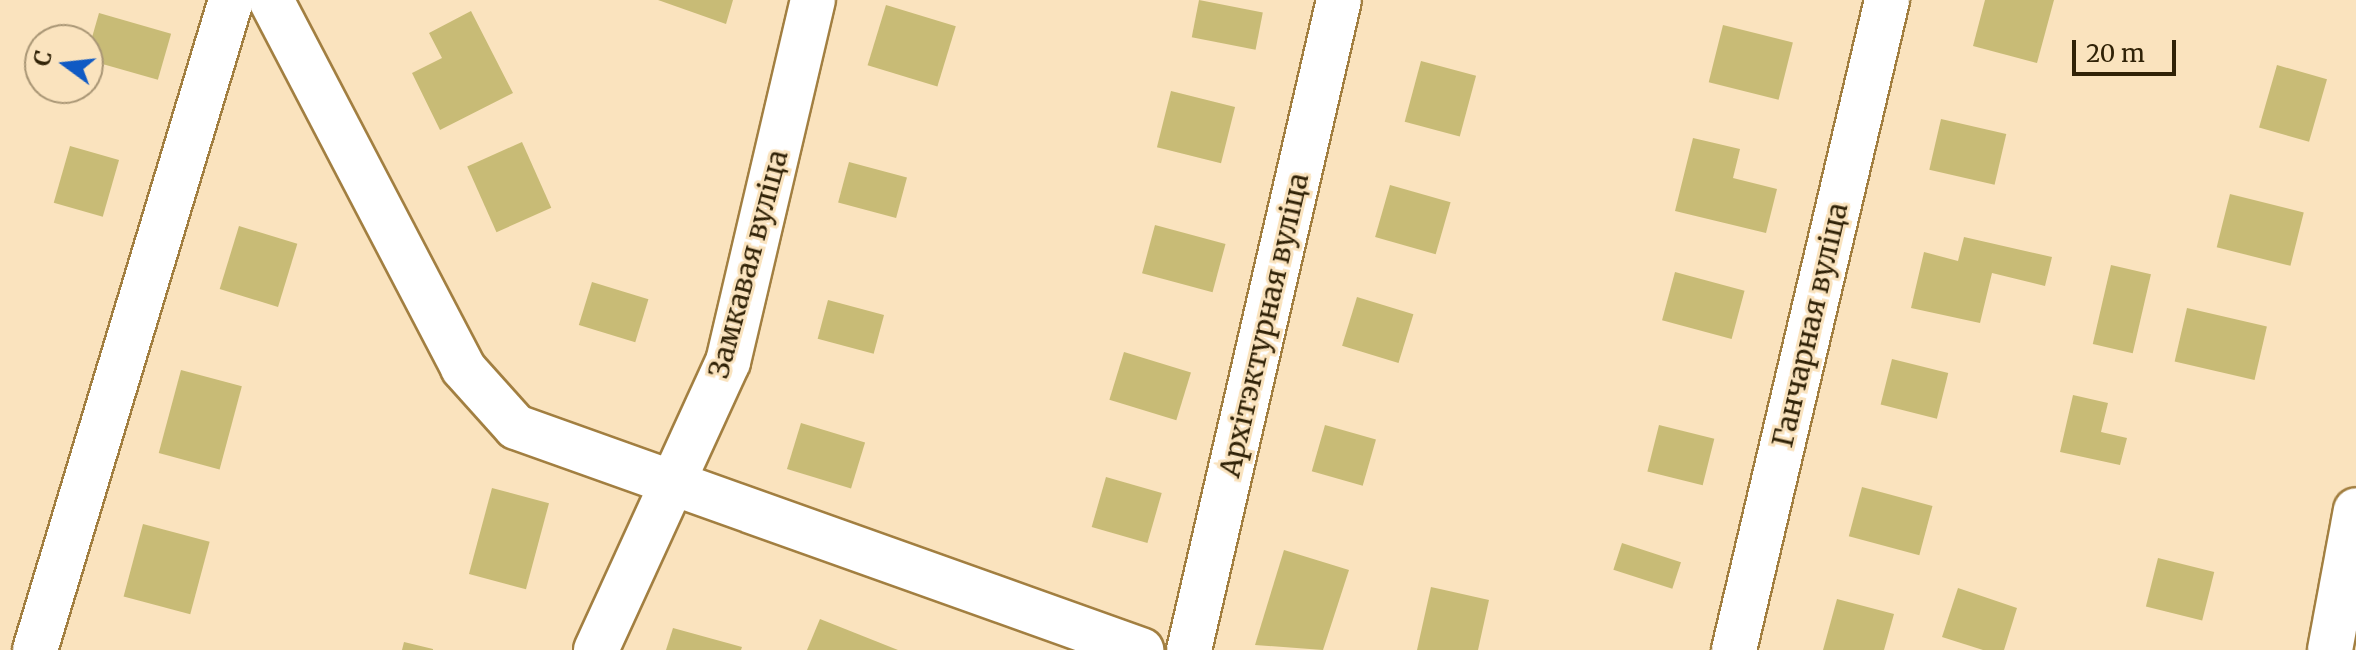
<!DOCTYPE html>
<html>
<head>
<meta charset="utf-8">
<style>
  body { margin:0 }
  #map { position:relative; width:2356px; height:650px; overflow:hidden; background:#fae3be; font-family:Merriweather,serif }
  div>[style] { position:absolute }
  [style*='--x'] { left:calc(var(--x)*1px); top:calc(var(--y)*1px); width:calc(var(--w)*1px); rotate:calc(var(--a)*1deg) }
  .building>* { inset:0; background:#c8bb76; transform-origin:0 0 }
  .roads { filter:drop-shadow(2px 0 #a27f41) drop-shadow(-2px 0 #a27f41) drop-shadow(0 2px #a27f41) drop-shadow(0 -2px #a27f41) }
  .minor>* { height:44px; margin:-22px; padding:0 22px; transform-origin:22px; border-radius:22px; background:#fff }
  span { translate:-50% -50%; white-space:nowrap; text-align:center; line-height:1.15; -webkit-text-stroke:6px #fae3be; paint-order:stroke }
  .street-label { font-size:28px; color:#302207 }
  .north { position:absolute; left:24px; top:24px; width:80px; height:80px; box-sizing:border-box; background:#fae3be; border:2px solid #a99675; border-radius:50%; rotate:285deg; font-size:22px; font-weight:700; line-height:32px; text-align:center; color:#302207 }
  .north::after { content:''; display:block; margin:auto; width:28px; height:36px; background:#105ac4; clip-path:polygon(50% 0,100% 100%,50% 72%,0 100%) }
  .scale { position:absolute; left:2072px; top:40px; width:104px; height:36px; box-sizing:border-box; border:4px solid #302207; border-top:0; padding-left:10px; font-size:24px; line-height:28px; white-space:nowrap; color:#302207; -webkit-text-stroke:6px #fae3be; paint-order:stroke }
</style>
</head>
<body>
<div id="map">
  <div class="building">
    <div style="clip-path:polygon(658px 0,733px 0,726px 24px)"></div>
    <div style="left:1199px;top:0;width:65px;height:38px;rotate:11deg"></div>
    <div style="clip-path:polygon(1985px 0,2054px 0,2037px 63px,1973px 46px)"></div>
    <div style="left:886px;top:5px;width:73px;height:63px;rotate:17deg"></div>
    <div style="clip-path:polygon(471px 11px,513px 93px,440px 130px,412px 73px,442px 58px,429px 33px)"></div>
    <div style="left:99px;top:13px;width:75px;height:48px;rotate:16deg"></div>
    <div style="left:1723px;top:25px;width:72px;height:59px;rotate:14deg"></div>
    <div style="left:1421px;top:61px;width:57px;height:63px;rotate:15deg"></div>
    <div style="left:2277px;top:65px;width:52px;height:65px;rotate:16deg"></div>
    <div style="left:1171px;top:91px;width:66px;height:58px;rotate:14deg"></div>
    <div style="left:1941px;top:119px;width:67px;height:52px;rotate:13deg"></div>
    <div style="clip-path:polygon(1693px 138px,1740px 149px,1733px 178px,1777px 189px,1766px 233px,1675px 211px)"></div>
    <div style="left:522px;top:142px;width:72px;height:60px;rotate:66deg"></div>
    <div style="left:70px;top:146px;width:51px;height:59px;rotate:16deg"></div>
    <div style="left:849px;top:162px;width:60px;height:42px;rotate:15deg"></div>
    <div style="left:1390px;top:185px;width:63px;height:54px;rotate:16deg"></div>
    <div style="left:2230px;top:194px;width:76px;height:55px;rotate:14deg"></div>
    <div style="left:1155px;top:225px;width:73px;height:50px;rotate:15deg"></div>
    <div style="left:239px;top:226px;width:61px;height:66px;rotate:17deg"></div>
    <div style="clip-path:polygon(1964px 237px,2052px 257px,2045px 286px,1992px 273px,1980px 323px,1911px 308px,1924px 252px,1958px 261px)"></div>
    <div style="left:2111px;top:265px;width:41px;height:81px;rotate:13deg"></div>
    <div style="left:1675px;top:272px;width:72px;height:50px;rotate:15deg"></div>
    <div style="left:592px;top:282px;width:59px;height:45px;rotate:17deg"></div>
    <div style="left:1357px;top:297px;width:59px;height:51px;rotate:17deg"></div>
    <div style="left:828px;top:300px;width:58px;height:40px;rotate:15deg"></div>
    <div style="left:2187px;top:308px;width:82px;height:55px;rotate:13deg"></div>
    <div style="left:1124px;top:352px;width:70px;height:50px;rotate:17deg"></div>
    <div style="left:1892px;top:359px;width:58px;height:47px;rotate:14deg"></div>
    <div style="left:181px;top:370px;width:63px;height:86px;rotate:15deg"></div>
    <div style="clip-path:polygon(2073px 395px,2108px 403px,2101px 432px,2127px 438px,2120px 465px,2060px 452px)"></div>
    <div style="left:801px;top:423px;width:67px;height:48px;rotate:17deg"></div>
    <div style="left:1325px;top:425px;width:53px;height:48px;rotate:16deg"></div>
    <div style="left:1659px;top:425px;width:57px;height:48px;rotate:14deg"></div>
    <div style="left:1106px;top:477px;width:58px;height:52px;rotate:16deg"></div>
    <div style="left:1862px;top:487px;width:73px;height:51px;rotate:15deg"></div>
    <div style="left:492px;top:488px;width:59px;height:89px;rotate:15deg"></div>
    <div style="left:143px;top:524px;width:69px;height:75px;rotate:15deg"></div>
    <div style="left:1622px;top:543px;width:62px;height:28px;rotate:18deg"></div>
    <div style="clip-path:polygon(1284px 550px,1349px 570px,1323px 650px,1255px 645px)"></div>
    <div style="left:2158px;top:558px;width:58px;height:50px;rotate:14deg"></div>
    <div style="clip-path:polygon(1431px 587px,1489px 600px,1478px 650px,1417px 650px)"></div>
    <div style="clip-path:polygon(1958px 588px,2017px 608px,2004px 650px,1983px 650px,1942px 637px)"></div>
    <div style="clip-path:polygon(1837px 599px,1894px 614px,1884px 650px,1823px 650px)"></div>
    <div style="clip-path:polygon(820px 619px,898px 650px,807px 650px)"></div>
    <div style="clip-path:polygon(673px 628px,742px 647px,741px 650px,666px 650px)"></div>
    <div style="clip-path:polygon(404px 642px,433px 649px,433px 650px,402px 650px)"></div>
  </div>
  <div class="roads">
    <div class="minor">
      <div style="--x:271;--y:0;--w:415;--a:62.4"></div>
      <div style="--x:463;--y:368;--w:79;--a:48.1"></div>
      <div style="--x:516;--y:427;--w:664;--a:19.64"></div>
      <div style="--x:35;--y:650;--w:679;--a:-73.22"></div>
      <div style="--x:596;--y:650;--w:317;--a:-65.4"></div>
      <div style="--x:728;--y:362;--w:372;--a:-76.8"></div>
      <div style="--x:1189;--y:650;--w:667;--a:-77.01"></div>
      <div style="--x:1734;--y:650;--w:668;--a:-76.75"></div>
      <div style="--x:2330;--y:650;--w:142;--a:-79.5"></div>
    </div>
  </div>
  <div class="street-label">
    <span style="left:748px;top:264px;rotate:-75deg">Замкавая вуліца</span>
    <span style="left:1264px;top:325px;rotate:-77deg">Архітэктурная вуліца</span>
    <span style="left:1810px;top:325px;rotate:-77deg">Ганчарная вуліца</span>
  </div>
  <div class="north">С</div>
  <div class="scale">20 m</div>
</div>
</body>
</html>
